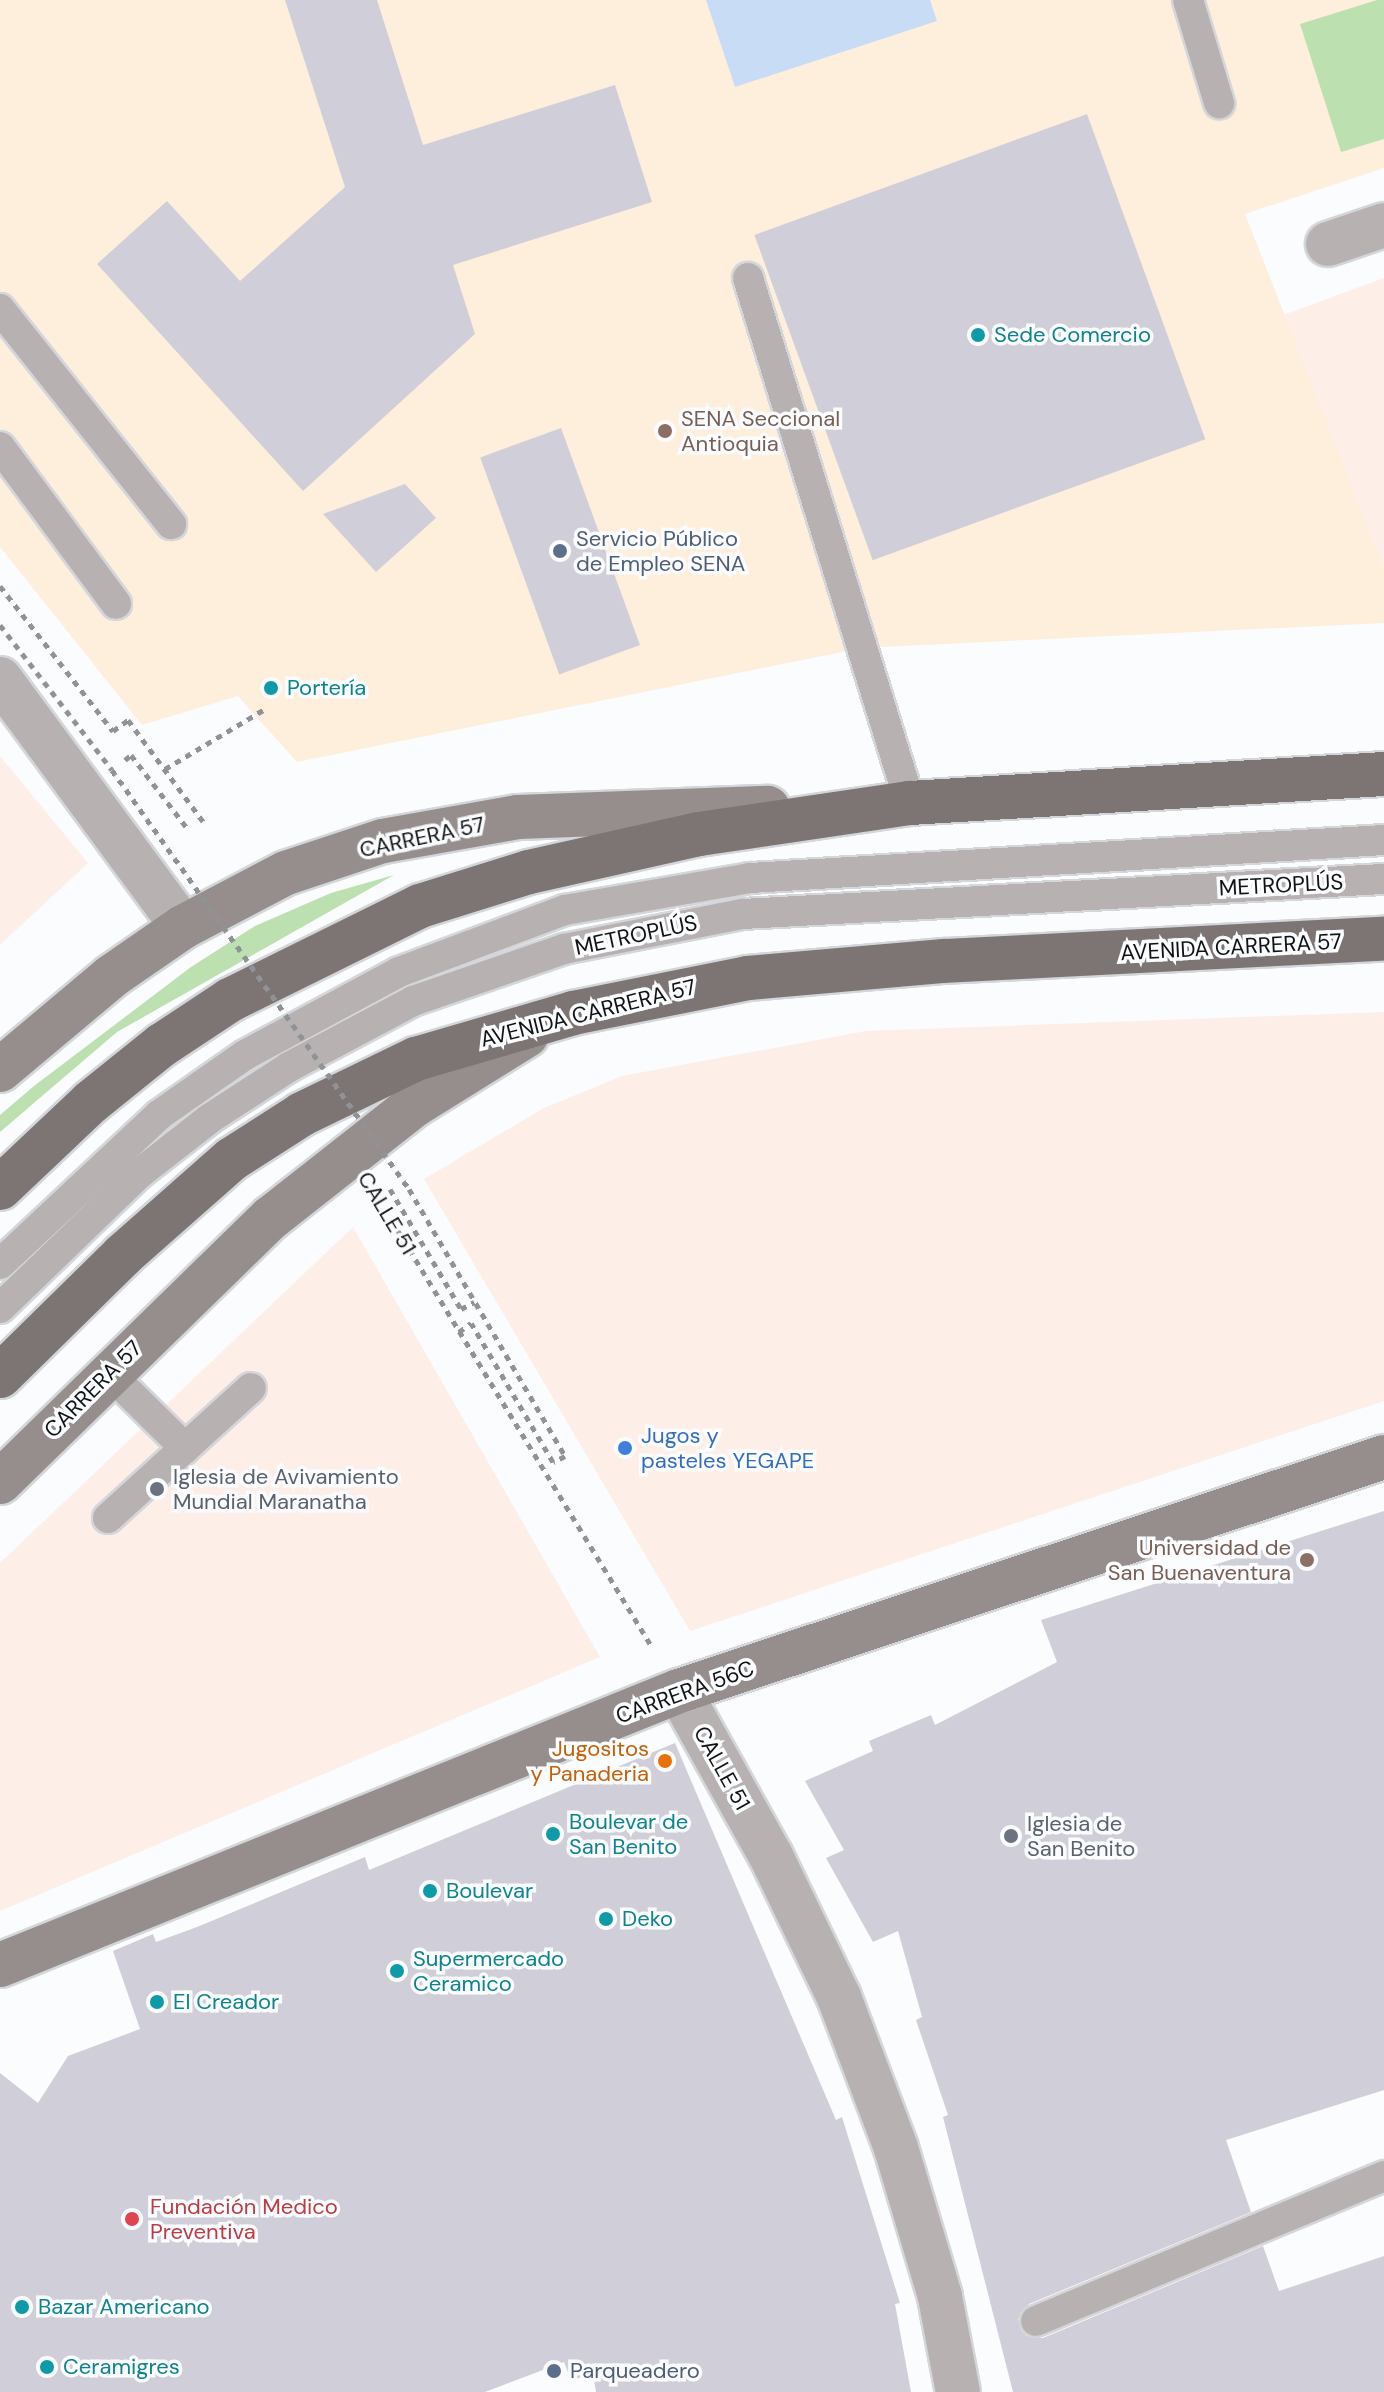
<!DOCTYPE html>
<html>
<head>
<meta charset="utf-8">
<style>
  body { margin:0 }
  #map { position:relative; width:1384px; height:2392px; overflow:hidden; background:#fafcfe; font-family:"DM Sans",sans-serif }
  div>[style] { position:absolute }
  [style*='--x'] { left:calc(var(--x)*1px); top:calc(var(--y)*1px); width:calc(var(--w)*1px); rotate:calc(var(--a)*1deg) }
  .commercial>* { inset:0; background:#fdeee8 }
  .education>* { inset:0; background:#feefdc }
  .green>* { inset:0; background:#bde0b1 }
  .water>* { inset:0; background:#c8dcf5 }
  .building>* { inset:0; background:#d0cfd9; transform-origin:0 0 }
  .path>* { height:5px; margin-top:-2.5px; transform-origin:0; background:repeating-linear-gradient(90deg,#909295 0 6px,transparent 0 12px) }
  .roads { filter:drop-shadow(2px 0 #d4d6d9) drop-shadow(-2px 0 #d4d6d9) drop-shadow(0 2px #d4d6d9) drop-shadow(0 -2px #d4d6d9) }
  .lane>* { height:30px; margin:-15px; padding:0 15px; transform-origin:15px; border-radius:15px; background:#b7b1b1 }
  .street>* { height:44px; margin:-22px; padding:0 22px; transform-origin:22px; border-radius:22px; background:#b7b1b1 }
  .secondary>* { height:44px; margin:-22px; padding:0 22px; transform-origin:22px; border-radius:22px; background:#958e8d }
  .primary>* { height:44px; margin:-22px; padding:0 22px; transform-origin:22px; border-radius:22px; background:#7d7474 }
  .path-bridge>* { height:5px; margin-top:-2.5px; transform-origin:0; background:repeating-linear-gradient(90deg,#909295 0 6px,transparent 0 12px) }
  .dots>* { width:22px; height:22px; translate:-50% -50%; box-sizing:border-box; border:4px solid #fafcfe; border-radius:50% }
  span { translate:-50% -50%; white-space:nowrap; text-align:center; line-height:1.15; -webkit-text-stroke:7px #fafcfe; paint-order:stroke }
  .culture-label { font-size:22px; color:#0d838f }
  .left { translate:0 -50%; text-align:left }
  .education-label { font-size:22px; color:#785e54 }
  .right { translate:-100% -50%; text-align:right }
  .service-label { font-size:22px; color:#4e5e75 }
  .street-label { font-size:22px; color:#0f1114 }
  .shop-label { font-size:22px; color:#366cbe }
  .worship-label { font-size:22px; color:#5b616d }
  .food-label { font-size:22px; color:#c56008 }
  .health-label { font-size:22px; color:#be3a42 }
</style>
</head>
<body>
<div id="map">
  <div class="commercial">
    <div style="clip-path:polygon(1384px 278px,1384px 568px,1283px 315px)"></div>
    <div style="clip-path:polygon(0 756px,88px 863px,0 945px)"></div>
    <div style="clip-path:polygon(1384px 1012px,1384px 1401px,690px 1631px,424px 1179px,544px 1108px,622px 1076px,866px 1031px)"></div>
    <div style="clip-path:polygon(353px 1227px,600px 1657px,0 1911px,0 1563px)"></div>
  </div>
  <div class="education">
    <div style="clip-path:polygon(0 0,1384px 0,1384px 168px,1245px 214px,1384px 568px,1384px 623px,862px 648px,297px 762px,238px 696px,142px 725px,0 547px)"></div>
  </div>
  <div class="green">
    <div style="clip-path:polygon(1377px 0,1384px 0,1384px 139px,1341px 152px,1300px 24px)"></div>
    <div style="clip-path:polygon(394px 875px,117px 1032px,0 1132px,0 1115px,34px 1086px,191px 967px,255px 926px,331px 893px)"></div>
  </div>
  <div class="water">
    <div style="clip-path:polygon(706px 0,930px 0,937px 21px,735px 87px)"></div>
  </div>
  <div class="building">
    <div style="clip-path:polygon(285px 0,377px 0,423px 145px,615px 85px,652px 202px,453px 265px,475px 334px,303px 491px,97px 264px,167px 201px,240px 281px,345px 187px)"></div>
    <div style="left:1087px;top:114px;width:346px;height:354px;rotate:70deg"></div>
    <div style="left:561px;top:428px;width:231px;height:86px;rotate:70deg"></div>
    <div style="clip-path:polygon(405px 484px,436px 518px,376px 572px,323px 514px)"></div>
    <div style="clip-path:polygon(1384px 1511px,1384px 2090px,1226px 2140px,1251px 2212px,1029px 2304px,1018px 2319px,1026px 2336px,1043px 2338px,1263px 2246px,1279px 2291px,1384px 2256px,1384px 2392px,1013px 2392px,943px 2117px,948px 2115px,916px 2020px,922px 2017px,898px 1931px,873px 1942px,826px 1858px,844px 1850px,805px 1781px,873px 1751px,869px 1741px,931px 1715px,935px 1725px,1057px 1662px,1041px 1620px)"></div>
    <div style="clip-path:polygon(675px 1743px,836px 2120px,842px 2117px,900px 2303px,895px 2304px,911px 2392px,596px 2392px,593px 2374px,571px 2380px,564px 2362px,485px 2392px,0 2392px,0 2073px,38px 2103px,68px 2056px,140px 2029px,113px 1951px,153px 1934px,156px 1942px,197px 1927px,365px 1857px,369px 1870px)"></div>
  </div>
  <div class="path">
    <div style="--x:0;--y:586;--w:184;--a:52.1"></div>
    <div style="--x:113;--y:731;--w:19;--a:-36"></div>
    <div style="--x:128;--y:720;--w:129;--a:53.5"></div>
    <div style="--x:125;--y:760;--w:8;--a:-40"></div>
    <div style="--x:131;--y:755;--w:92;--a:52.5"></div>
    <div style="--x:165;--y:769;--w:117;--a:-31"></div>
    <div style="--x:390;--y:1189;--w:139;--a:59.4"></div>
    <div style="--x:461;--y:1309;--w:15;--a:-28"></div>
    <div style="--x:378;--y:1198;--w:526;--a:58.61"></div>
    <div style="--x:459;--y:1332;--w:15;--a:-37"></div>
  </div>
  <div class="roads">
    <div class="lane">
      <div style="--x:1188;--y:0;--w:108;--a:73.2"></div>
      <div style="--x:748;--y:278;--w:549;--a:72.85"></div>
      <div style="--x:0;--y:309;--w:275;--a:51.5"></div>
      <div style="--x:0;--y:447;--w:195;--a:53.5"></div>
      <div style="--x:0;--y:1264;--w:218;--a:-43.1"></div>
      <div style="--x:159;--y:1115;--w:105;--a:-34.9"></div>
      <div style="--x:245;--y:1055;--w:175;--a:-28.3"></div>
      <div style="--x:399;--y:972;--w:177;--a:-20.5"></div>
      <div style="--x:565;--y:910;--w:188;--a:-9.8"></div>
      <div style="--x:750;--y:878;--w:635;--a:-3.43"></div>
      <div style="--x:0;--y:1308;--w:194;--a:-44"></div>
      <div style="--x:140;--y:1173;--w:88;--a:-38"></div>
      <div style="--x:209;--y:1119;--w:95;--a:-33"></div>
      <div style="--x:289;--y:1067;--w:140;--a:-28"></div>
      <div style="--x:413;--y:1001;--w:160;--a:-19"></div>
      <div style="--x:564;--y:949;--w:182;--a:-11.1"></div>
      <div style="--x:743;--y:914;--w:642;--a:-3.13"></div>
      <div style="--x:109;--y:1373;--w:107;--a:44.6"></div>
      <div style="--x:108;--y:1518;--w:193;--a:-42.3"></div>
      <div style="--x:1036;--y:2321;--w:377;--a:-22.6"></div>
    </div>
    <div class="street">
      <div style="--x:1328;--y:244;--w:59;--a:-18.7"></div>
      <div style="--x:0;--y:679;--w:308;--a:53.6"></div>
      <div style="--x:679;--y:1691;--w:189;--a:60.9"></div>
      <div style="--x:771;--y:1856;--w:157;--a:64.3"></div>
      <div style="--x:839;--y:1997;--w:161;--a:69.3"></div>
      <div style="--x:896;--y:2148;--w:155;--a:73.5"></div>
      <div style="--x:940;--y:2297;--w:97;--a:79.3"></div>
    </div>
    <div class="secondary">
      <div style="--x:0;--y:1070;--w:146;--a:-40"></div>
      <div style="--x:112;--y:976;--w:86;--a:-34.6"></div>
      <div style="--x:183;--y:927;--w:116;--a:-27.7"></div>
      <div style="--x:286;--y:873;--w:102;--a:-18.3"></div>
      <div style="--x:383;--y:841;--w:137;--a:-10.1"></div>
      <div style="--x:518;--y:817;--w:250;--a:-2.1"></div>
      <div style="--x:0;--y:1482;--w:380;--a:-44.3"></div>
      <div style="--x:272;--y:1217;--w:179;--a:-38.2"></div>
      <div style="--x:413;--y:1106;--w:134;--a:-31.9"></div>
      <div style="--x:0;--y:1965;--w:732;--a:-21.98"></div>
      <div style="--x:679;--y:1691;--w:743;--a:-18.36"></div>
    </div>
    <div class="primary">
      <div style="--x:0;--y:1188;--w:125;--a:-43.4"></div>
      <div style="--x:91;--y:1102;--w:91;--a:-38.8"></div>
      <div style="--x:162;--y:1045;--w:82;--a:-33.5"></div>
      <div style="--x:230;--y:1000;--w:212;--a:-26.3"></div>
      <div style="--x:420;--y:906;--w:114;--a:-17.3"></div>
      <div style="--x:529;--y:872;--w:174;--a:-12.6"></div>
      <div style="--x:699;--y:834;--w:213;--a:-8.4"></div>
      <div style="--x:910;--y:803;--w:475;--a:-3.5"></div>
      <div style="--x:0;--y:1376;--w:173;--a:-44.5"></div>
      <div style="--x:123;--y:1255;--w:145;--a:-41.4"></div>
      <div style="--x:232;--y:1159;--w:83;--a:-32.7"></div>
      <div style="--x:302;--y:1114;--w:127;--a:-25.8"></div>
      <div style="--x:416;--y:1059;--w:164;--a:-16.3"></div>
      <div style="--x:573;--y:1013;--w:178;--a:-11.3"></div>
      <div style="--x:748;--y:978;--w:197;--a:-5"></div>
      <div style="--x:944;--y:961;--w:441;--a:-2.9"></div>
    </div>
  </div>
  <div class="path-bridge">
    <div style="--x:0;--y:625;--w:183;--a:52.3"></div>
    <div style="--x:112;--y:770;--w:514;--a:54.67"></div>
    <div style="--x:409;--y:1189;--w:309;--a:59.7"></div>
    <div style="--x:565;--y:1456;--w:13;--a:153"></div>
    <div style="--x:553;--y:1462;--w:161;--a:-120.5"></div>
  </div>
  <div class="dots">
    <div style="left:978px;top:335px;background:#0f9aa8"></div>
    <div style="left:665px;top:431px;background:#8d6e63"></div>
    <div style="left:560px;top:551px;background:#5c6f8a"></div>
    <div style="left:271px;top:688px;background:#0f9aa8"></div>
    <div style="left:625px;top:1448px;background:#3f7fe0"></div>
    <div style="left:157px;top:1489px;background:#6b7280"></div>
    <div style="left:1307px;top:1560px;background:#8d6e63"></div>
    <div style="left:665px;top:1761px;background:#e8710a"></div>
    <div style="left:553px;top:1834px;background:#0f9aa8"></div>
    <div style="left:1011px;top:1836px;background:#6b7280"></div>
    <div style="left:430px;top:1891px;background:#0f9aa8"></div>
    <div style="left:606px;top:1919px;background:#0f9aa8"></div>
    <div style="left:397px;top:1971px;background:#0f9aa8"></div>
    <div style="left:157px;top:2002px;background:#0f9aa8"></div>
    <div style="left:132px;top:2219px;background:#e0444e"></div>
    <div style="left:22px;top:2307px;background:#0f9aa8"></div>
    <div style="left:47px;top:2367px;background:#0f9aa8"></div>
    <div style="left:554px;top:2371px;background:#5c6f8a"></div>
  </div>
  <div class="culture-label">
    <span class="left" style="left:994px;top:335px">Sede Comercio</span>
    <span class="left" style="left:287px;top:688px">Portería</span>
    <span class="left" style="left:569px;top:1834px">Boulevar de<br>San Benito</span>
    <span class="left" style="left:446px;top:1891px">Boulevar</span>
    <span class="left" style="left:622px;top:1919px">Deko</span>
    <span class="left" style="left:413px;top:1971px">Supermercado<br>Ceramico</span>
    <span class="left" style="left:173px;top:2002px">El Creador</span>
    <span class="left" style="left:38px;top:2307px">Bazar Americano</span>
    <span class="left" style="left:63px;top:2367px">Ceramigres</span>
  </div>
  <div class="education-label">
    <span class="left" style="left:681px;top:431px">SENA Seccional<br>Antioquia</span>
    <span class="right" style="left:1291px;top:1560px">Universidad de<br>San Buenaventura</span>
  </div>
  <div class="service-label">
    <span class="left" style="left:576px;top:551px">Servicio Público<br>de Empleo SENA</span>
    <span class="left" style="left:570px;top:2371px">Parqueadero</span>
  </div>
  <div class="street-label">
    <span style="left:422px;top:837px;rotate:-12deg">CARRERA 57</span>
    <span style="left:1281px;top:885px;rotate:-3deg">METROPLÚS</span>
    <span style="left:636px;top:935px;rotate:-12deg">METROPLÚS</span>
    <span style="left:1231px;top:947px;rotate:-3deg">AVENIDA CARRERA 57</span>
    <span style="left:588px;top:1013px;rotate:-14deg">AVENIDA CARRERA 57</span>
    <span style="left:387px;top:1213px;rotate:59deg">CALLE 51</span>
    <span style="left:93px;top:1389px;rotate:-45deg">CARRERA 57</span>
    <span style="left:685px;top:1692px;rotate:-20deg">CARRERA 56C</span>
    <span style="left:722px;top:1768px;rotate:61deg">CALLE 51</span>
  </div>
  <div class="shop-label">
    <span class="left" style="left:641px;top:1448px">Jugos y<br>pasteles YEGAPE</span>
  </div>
  <div class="worship-label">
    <span class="left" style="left:173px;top:1489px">Iglesia de Avivamiento<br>Mundial Maranatha</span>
    <span class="left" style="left:1027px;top:1836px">Iglesia de<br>San Benito</span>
  </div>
  <div class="food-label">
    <span class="right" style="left:649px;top:1761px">Jugositos<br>y Panaderia</span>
  </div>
  <div class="health-label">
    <span class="left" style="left:150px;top:2219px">Fundación Medico<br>Preventiva</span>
  </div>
</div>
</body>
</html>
